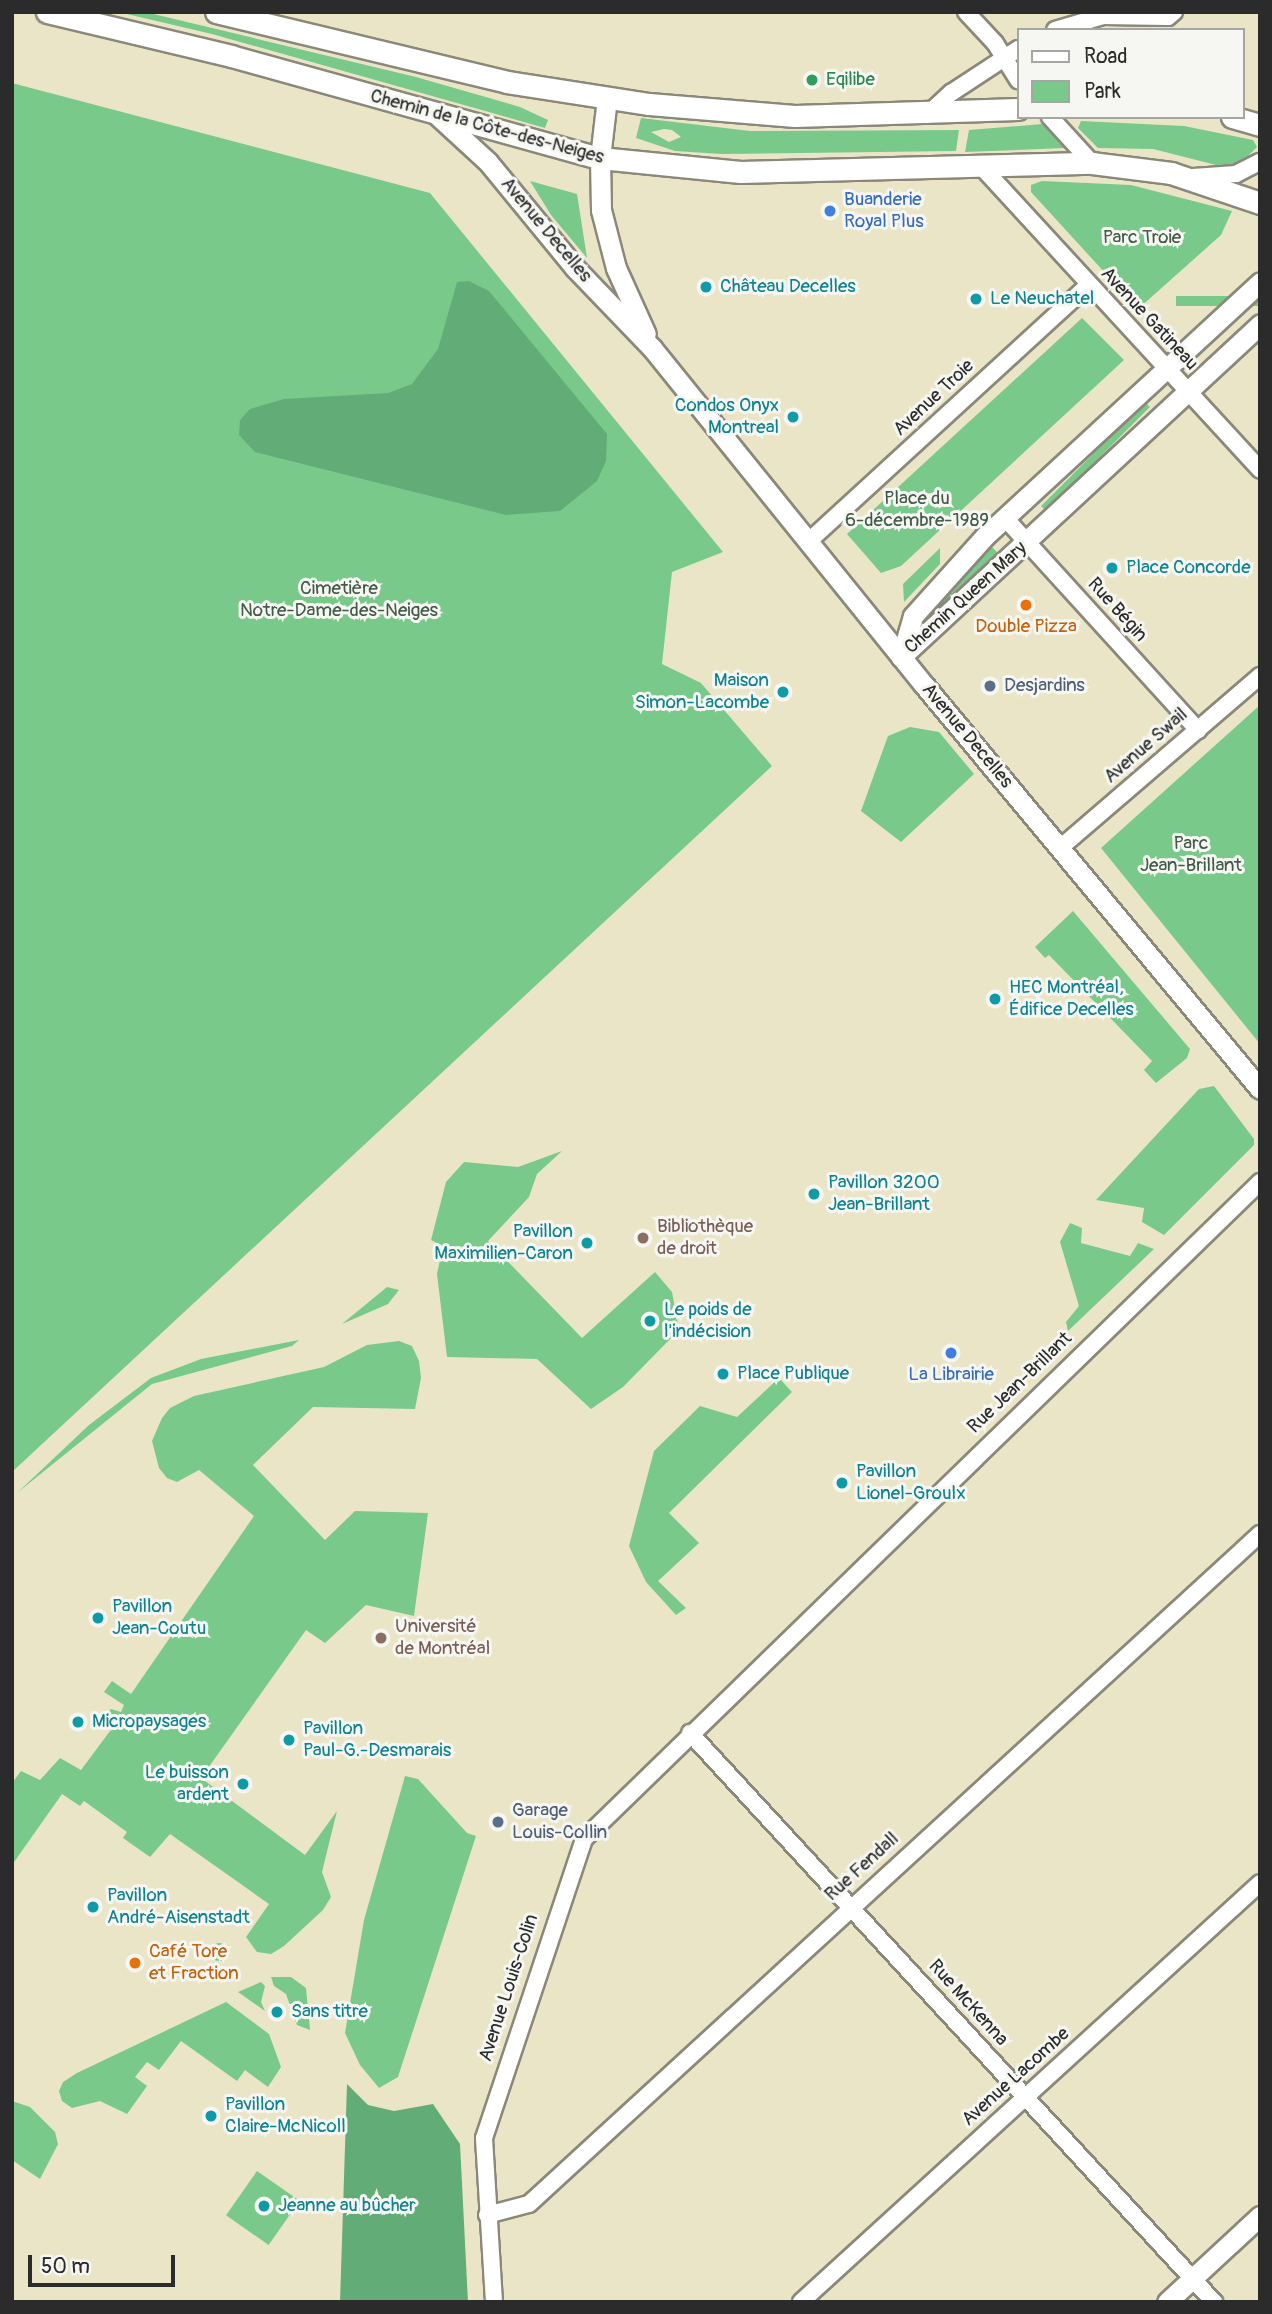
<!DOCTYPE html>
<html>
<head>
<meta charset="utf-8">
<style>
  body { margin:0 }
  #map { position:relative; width:1272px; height:2314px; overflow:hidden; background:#ebe5c8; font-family:Pangolin,sans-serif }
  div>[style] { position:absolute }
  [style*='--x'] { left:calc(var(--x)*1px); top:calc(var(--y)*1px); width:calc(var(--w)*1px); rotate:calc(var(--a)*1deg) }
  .green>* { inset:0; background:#79c98b; transform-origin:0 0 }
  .round { border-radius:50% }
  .forest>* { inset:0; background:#62ad77 }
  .roads { filter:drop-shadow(2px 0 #8b887a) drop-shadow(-2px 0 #8b887a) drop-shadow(0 2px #8b887a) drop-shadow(0 -2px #8b887a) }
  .minor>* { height:16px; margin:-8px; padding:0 8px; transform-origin:8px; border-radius:8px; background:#fff }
  .tertiary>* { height:19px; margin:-9.5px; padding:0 9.5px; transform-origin:9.5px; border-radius:9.5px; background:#fff }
  .secondary>* { height:21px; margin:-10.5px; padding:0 10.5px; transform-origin:10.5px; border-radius:10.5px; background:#fff }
  .dots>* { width:19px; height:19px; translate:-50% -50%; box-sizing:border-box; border:4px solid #f6f6f2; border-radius:50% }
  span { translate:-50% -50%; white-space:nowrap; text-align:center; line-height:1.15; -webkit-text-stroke:6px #f6f6f2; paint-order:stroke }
  .leisure-label { font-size:19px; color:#27864d }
  .left { translate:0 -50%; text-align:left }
  .street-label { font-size:19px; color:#2b2b2b }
  .shop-label { font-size:19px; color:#366cbe }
  .park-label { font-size:19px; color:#425a48 }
  .culture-label { font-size:19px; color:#0d838f }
  .right { translate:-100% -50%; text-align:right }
  .food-label { font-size:19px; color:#c56008 }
  .service-label { font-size:19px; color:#4e5e75 }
  .education-label { font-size:19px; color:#785e54 }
  .frame { position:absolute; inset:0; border:14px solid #2b2b2b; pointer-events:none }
  .legend { position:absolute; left:1017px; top:28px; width:228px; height:91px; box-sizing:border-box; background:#f6f6f2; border:2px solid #a5a5a2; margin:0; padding:9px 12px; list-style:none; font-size:21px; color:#2b2b2b }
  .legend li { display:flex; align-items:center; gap:14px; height:35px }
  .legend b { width:35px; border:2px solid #a5a5a2 }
  .scale { position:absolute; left:28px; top:2255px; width:147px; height:32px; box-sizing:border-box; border:4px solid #2b2b2b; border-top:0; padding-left:9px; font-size:21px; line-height:24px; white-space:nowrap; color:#2b2b2b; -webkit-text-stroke:5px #f6f6f2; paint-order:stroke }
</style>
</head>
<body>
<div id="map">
  <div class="green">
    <div style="clip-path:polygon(118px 12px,145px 12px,416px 77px,520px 107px,548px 120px,545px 128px,212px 34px)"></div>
    <div style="clip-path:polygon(12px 83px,430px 193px,723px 552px,672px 572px,662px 664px,701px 683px,772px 766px,12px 1472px)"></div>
    <div style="clip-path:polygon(evenodd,641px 118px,750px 131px,959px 130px,956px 151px,722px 154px,675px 151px,636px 138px,641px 118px,664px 129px,672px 130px,681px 137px,669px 142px,651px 132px,664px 129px)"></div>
    <div style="clip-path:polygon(1081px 121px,1184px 126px,1253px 140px,1257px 147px,1237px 167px,1228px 168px,1153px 149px,1098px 148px,1078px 128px)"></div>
    <div style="clip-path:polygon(1042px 124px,1065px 148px,965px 152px,969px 130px)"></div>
    <div style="clip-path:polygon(530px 181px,577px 194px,587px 258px,551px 215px)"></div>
    <div style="clip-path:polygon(1042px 181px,1131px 185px,1232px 211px,1221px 235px,1138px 309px,1031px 192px,1031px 185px)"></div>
    <div style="left:1260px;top:296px;width:10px;height:84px;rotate:90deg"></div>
    <div style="clip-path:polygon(1082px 318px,1124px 360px,901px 566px,881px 573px,847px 534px)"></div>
    <div style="left:1145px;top:402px;width:7px;height:147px;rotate:45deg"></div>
    <div style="clip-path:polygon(991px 546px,1002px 557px,930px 622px,926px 618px)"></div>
    <div style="clip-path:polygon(940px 548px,940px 564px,904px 602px,903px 584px)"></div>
    <div style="clip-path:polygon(1260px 705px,1260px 1044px,1101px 848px)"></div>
    <div style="clip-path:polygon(910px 727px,939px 732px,974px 774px,901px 842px,861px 811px,888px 736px)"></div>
    <div style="clip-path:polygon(1073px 911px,1190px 1049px,1187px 1058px,1156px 1083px,1144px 1070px,1152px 1061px,1049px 955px,1045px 958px,1035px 947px)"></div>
    <div style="clip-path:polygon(1214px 1086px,1254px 1139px,1254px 1145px,1164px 1235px,1142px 1222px,1144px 1208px,1096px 1200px,1199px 1089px)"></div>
    <div style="clip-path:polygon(562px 1151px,537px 1174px,529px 1197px,488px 1241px,582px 1338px,655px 1272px,672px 1292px,679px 1330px,623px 1387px,591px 1409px,537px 1359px,447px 1357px,437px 1274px,443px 1246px,431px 1240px,446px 1182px,464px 1162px,518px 1167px)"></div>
    <div style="clip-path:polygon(1070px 1223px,1082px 1228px,1081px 1243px,1130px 1256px,1138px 1243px,1154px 1249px,1068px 1331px,1066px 1322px,1079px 1306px,1060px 1242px)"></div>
    <div style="clip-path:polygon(387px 1287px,399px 1290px,388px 1304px,342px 1324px)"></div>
    <div style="clip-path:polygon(299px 1340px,292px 1346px,152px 1384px,17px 1493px,89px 1425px,151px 1378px,201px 1359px)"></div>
    <div style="clip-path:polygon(399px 1341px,412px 1346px,419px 1361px,421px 1378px,415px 1409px,313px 1407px,253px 1465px,325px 1540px,355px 1511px,428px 1513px,414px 1616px,366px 1605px,325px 1643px,306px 1630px,201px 1778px,305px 1855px,337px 1811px,322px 1872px,331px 1897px,323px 1910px,284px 1946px,271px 1954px,257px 1952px,246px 1937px,269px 1904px,170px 1834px,150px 1857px,123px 1838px,127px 1832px,84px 1801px,80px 1806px,62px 1794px,12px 1865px,12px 1783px,21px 1771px,40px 1780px,60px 1758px,81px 1770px,110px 1731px,101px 1722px,111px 1709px,121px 1712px,124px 1705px,104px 1692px,112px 1681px,131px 1694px,254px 1516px,199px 1470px,177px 1482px,167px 1478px,159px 1468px,152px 1441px,162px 1418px,170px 1408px,194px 1396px,324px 1367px,367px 1345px)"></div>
    <div style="clip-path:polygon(779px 1378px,792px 1392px,669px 1513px,699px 1543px,658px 1581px,686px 1608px,676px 1615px,646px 1582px,629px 1546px,654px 1451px,700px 1406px,737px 1417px)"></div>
    <div style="clip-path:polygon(405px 1776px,418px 1779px,467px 1833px,476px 1836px,398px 2077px,379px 2088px,360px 2065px,345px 2033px,364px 1920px)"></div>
    <div class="round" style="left:210px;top:1943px;width:18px;height:18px"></div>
    <div style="clip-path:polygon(271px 1977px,291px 1977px,306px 1988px,310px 2030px,297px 2025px,286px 1994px,274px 1986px)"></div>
    <div style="clip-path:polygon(261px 1982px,265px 1986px,261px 2002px,265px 2011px,238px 1992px)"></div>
    <div style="clip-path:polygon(226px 2002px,269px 2034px,281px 2067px,268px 2087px,245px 2070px,237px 2081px,181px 2041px,159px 2070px,147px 2062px,135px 2077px,147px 2086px,127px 2114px,100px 2101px,72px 2108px,62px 2101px,59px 2091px,63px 2082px,77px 2073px)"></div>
    <div style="clip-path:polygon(12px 2101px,30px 2107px,55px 2132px,58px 2144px,40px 2179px,12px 2160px)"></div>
    <div style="left:257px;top:2171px;width:52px;height:54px;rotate:35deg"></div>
  </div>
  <div class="forest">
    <div style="clip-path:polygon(469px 281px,489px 291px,607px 434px,606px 461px,597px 481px,560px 511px,506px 515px,255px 452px,239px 435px,240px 420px,250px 409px,284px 399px,388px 393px,412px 384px,438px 349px,457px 282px)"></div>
    <div style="clip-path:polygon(347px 2084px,368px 2105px,394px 2111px,433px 2104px,460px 2144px,468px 2302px,340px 2302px)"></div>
  </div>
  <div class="roads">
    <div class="minor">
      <div style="--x:966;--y:12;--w:42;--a:46.9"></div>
      <div style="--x:995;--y:43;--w:44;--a:58.1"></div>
      <div style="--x:1055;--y:30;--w:50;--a:-16.3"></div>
      <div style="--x:1103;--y:16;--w:65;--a:0.9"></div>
      <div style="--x:1168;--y:17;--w:8;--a:-40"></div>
      <div style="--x:927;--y:115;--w:33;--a:-43"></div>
      <div style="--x:951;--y:93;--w:80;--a:-33.3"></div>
      <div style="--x:1050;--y:117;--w:62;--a:47.6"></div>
      <div style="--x:980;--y:165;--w:414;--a:47.4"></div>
      <div style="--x:1193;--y:177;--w:43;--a:-4"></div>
      <div style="--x:1236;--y:174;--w:27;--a:-27"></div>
      <div style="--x:1005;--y:518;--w:287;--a:47.7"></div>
      <div style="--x:808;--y:542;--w:380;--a:-42.5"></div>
      <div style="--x:1060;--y:848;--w:264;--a:-40.7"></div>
      <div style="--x:690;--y:1733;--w:774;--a:47.36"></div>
      <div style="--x:487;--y:2215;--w:43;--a:-14.7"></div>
      <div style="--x:529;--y:2204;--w:992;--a:-42.51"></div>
      <div style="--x:494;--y:2302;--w:164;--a:-93.5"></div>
      <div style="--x:484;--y:2138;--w:315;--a:-71.5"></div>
      <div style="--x:584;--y:1839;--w:943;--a:-44.18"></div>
      <div style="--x:801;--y:2302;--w:621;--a:-42.39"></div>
    </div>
    <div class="tertiary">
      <div style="--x:607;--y:98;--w:60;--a:96.7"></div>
      <div style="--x:600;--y:158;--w:52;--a:88.9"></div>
      <div style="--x:601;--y:210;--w:60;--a:75.5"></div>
      <div style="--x:616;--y:268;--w:72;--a:65.6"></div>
      <div style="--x:438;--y:116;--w:68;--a:42.6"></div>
      <div style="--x:488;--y:162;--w:137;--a:50.6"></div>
      <div style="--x:575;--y:268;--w:111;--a:46.1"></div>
      <div style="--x:652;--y:348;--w:433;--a:51.1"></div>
      <div style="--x:924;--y:685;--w:525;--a:50.25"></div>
      <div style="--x:901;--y:657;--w:43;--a:-73.7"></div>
      <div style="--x:913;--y:616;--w:108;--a:-48"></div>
      <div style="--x:985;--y:536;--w:374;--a:-42.7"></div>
      <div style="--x:901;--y:657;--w:490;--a:-42.8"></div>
      <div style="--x:1167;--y:2302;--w:127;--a:-42.8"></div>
    </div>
    <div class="secondary">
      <div style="--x:47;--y:12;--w:189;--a:13.4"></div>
      <div style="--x:231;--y:56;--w:383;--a:15.5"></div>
      <div style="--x:600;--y:158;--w:141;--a:5.7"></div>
      <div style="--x:740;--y:172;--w:352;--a:-1.5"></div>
      <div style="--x:1092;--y:163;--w:80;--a:7.2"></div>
      <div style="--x:1171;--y:173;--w:94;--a:18.6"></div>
      <div style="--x:216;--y:12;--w:299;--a:13.5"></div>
      <div style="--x:507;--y:82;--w:144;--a:8.8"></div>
      <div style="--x:649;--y:104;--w:146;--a:4.7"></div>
      <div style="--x:795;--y:116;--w:223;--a:-1.8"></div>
      <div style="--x:1232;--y:117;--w:29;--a:16"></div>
    </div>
  </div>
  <div class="dots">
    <div style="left:812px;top:80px;background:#2e9e5b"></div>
    <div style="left:830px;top:211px;background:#3f7fe0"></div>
    <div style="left:706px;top:287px;background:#0f9aa8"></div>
    <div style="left:976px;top:299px;background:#0f9aa8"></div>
    <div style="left:793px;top:417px;background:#0f9aa8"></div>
    <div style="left:1112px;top:568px;background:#0f9aa8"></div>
    <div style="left:1026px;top:605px;background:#e8710a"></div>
    <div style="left:990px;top:686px;background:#5c6f8a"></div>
    <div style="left:783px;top:692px;background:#0f9aa8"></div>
    <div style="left:995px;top:999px;background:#0f9aa8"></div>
    <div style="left:814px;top:1194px;background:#0f9aa8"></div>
    <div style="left:643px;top:1238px;background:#8d6e63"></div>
    <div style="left:587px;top:1243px;background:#0f9aa8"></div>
    <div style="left:650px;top:1321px;background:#0f9aa8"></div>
    <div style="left:951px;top:1353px;background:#3f7fe0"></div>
    <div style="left:723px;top:1374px;background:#0f9aa8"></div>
    <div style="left:842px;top:1483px;background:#0f9aa8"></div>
    <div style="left:98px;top:1618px;background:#0f9aa8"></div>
    <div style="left:381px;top:1638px;background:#8d6e63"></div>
    <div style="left:78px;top:1722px;background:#0f9aa8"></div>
    <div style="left:289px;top:1740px;background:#0f9aa8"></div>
    <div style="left:243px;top:1784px;background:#0f9aa8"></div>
    <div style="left:498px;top:1822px;background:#5c6f8a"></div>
    <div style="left:93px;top:1907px;background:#0f9aa8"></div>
    <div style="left:135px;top:1963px;background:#e8710a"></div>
    <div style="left:277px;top:2012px;background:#0f9aa8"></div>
    <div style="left:211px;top:2116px;background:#0f9aa8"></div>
    <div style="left:264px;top:2206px;background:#0f9aa8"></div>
  </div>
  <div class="leisure-label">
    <span class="left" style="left:826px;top:80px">Eqilibe</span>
  </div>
  <div class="street-label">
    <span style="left:487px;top:127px;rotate:15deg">Chemin de la Côte-des-Neiges</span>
    <span style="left:546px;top:230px;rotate:50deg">Avenue Decelles</span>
    <span style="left:1149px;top:319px;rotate:47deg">Avenue Gatineau</span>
    <span style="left:934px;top:398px;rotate:-43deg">Avenue Troie</span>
    <span style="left:966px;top:598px;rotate:-42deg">Chemin Queen Mary</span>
    <span style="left:1117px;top:610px;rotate:48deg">Rue Bégin</span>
    <span style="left:967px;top:736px;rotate:50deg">Avenue Decelles</span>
    <span style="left:1146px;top:746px;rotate:-41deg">Avenue Swail</span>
    <span style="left:1020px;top:1383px;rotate:-44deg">Rue Jean-Brillant</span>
    <span style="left:862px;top:1867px;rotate:-42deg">Rue Fendall</span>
    <span style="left:509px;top:1988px;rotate:-72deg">Avenue Louis-Colin</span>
    <span style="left:968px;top:2003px;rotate:48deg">Rue McKenna</span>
    <span style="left:1016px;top:2077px;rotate:-42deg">Avenue Lacombe</span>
  </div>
  <div class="shop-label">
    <span class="left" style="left:844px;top:211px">Buanderie<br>Royal Plus</span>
    <span style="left:951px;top:1375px">La Librairie</span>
  </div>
  <div class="park-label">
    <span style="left:1142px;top:238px">Parc Troie</span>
    <span style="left:917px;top:510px">Place du<br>6-décembre-1989</span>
    <span style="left:339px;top:600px">Cimetière<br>Notre-Dame-des-Neiges</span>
    <span style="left:1191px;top:855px">Parc<br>Jean-Brillant</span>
  </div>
  <div class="culture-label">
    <span class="left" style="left:720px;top:287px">Château Decelles</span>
    <span class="left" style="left:990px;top:299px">Le Neuchatel</span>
    <span class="right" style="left:779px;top:417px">Condos Onyx<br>Montreal</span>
    <span class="left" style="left:1126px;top:568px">Place Concorde</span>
    <span class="right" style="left:769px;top:692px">Maison<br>Simon-Lacombe</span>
    <span class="left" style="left:1009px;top:999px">HEC Montréal,<br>Édifice Decelles</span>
    <span class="left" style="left:828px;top:1194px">Pavillon 3200<br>Jean-Brillant</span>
    <span class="right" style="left:573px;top:1243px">Pavillon<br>Maximilien-Caron</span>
    <span class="left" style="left:664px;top:1321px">Le poids de<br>l'indécision</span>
    <span class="left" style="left:737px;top:1374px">Place Publique</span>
    <span class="left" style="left:856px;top:1483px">Pavillon<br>Lionel-Groulx</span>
    <span class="left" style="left:112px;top:1618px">Pavillon<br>Jean-Coutu</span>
    <span class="left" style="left:92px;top:1722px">Micropaysages</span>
    <span class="left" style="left:303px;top:1740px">Pavillon<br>Paul-G.-Desmarais</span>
    <span class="right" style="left:229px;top:1784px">Le buisson<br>ardent</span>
    <span class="left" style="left:107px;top:1907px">Pavillon<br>André-Aisenstadt</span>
    <span class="left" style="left:291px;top:2012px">Sans titre</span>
    <span class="left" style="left:225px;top:2116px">Pavillon<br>Claire-McNicoll</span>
    <span class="left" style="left:278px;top:2206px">Jeanne au bûcher</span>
  </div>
  <div class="food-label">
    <span style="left:1026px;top:627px">Double Pizza</span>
    <span class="left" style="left:149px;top:1963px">Café Tore<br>et Fraction</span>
  </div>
  <div class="service-label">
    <span class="left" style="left:1004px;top:686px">Desjardins</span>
    <span class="left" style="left:512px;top:1822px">Garage<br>Louis-Collin</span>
  </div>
  <div class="education-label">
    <span class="left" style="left:657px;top:1238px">Bibliothèque<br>de droit</span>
    <span class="left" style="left:395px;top:1638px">Université<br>de Montréal</span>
  </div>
  <div class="frame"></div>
  <ul class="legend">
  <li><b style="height:9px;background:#fff"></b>Road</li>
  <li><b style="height:19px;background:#79c98b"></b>Park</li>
  </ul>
  <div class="scale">50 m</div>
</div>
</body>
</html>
